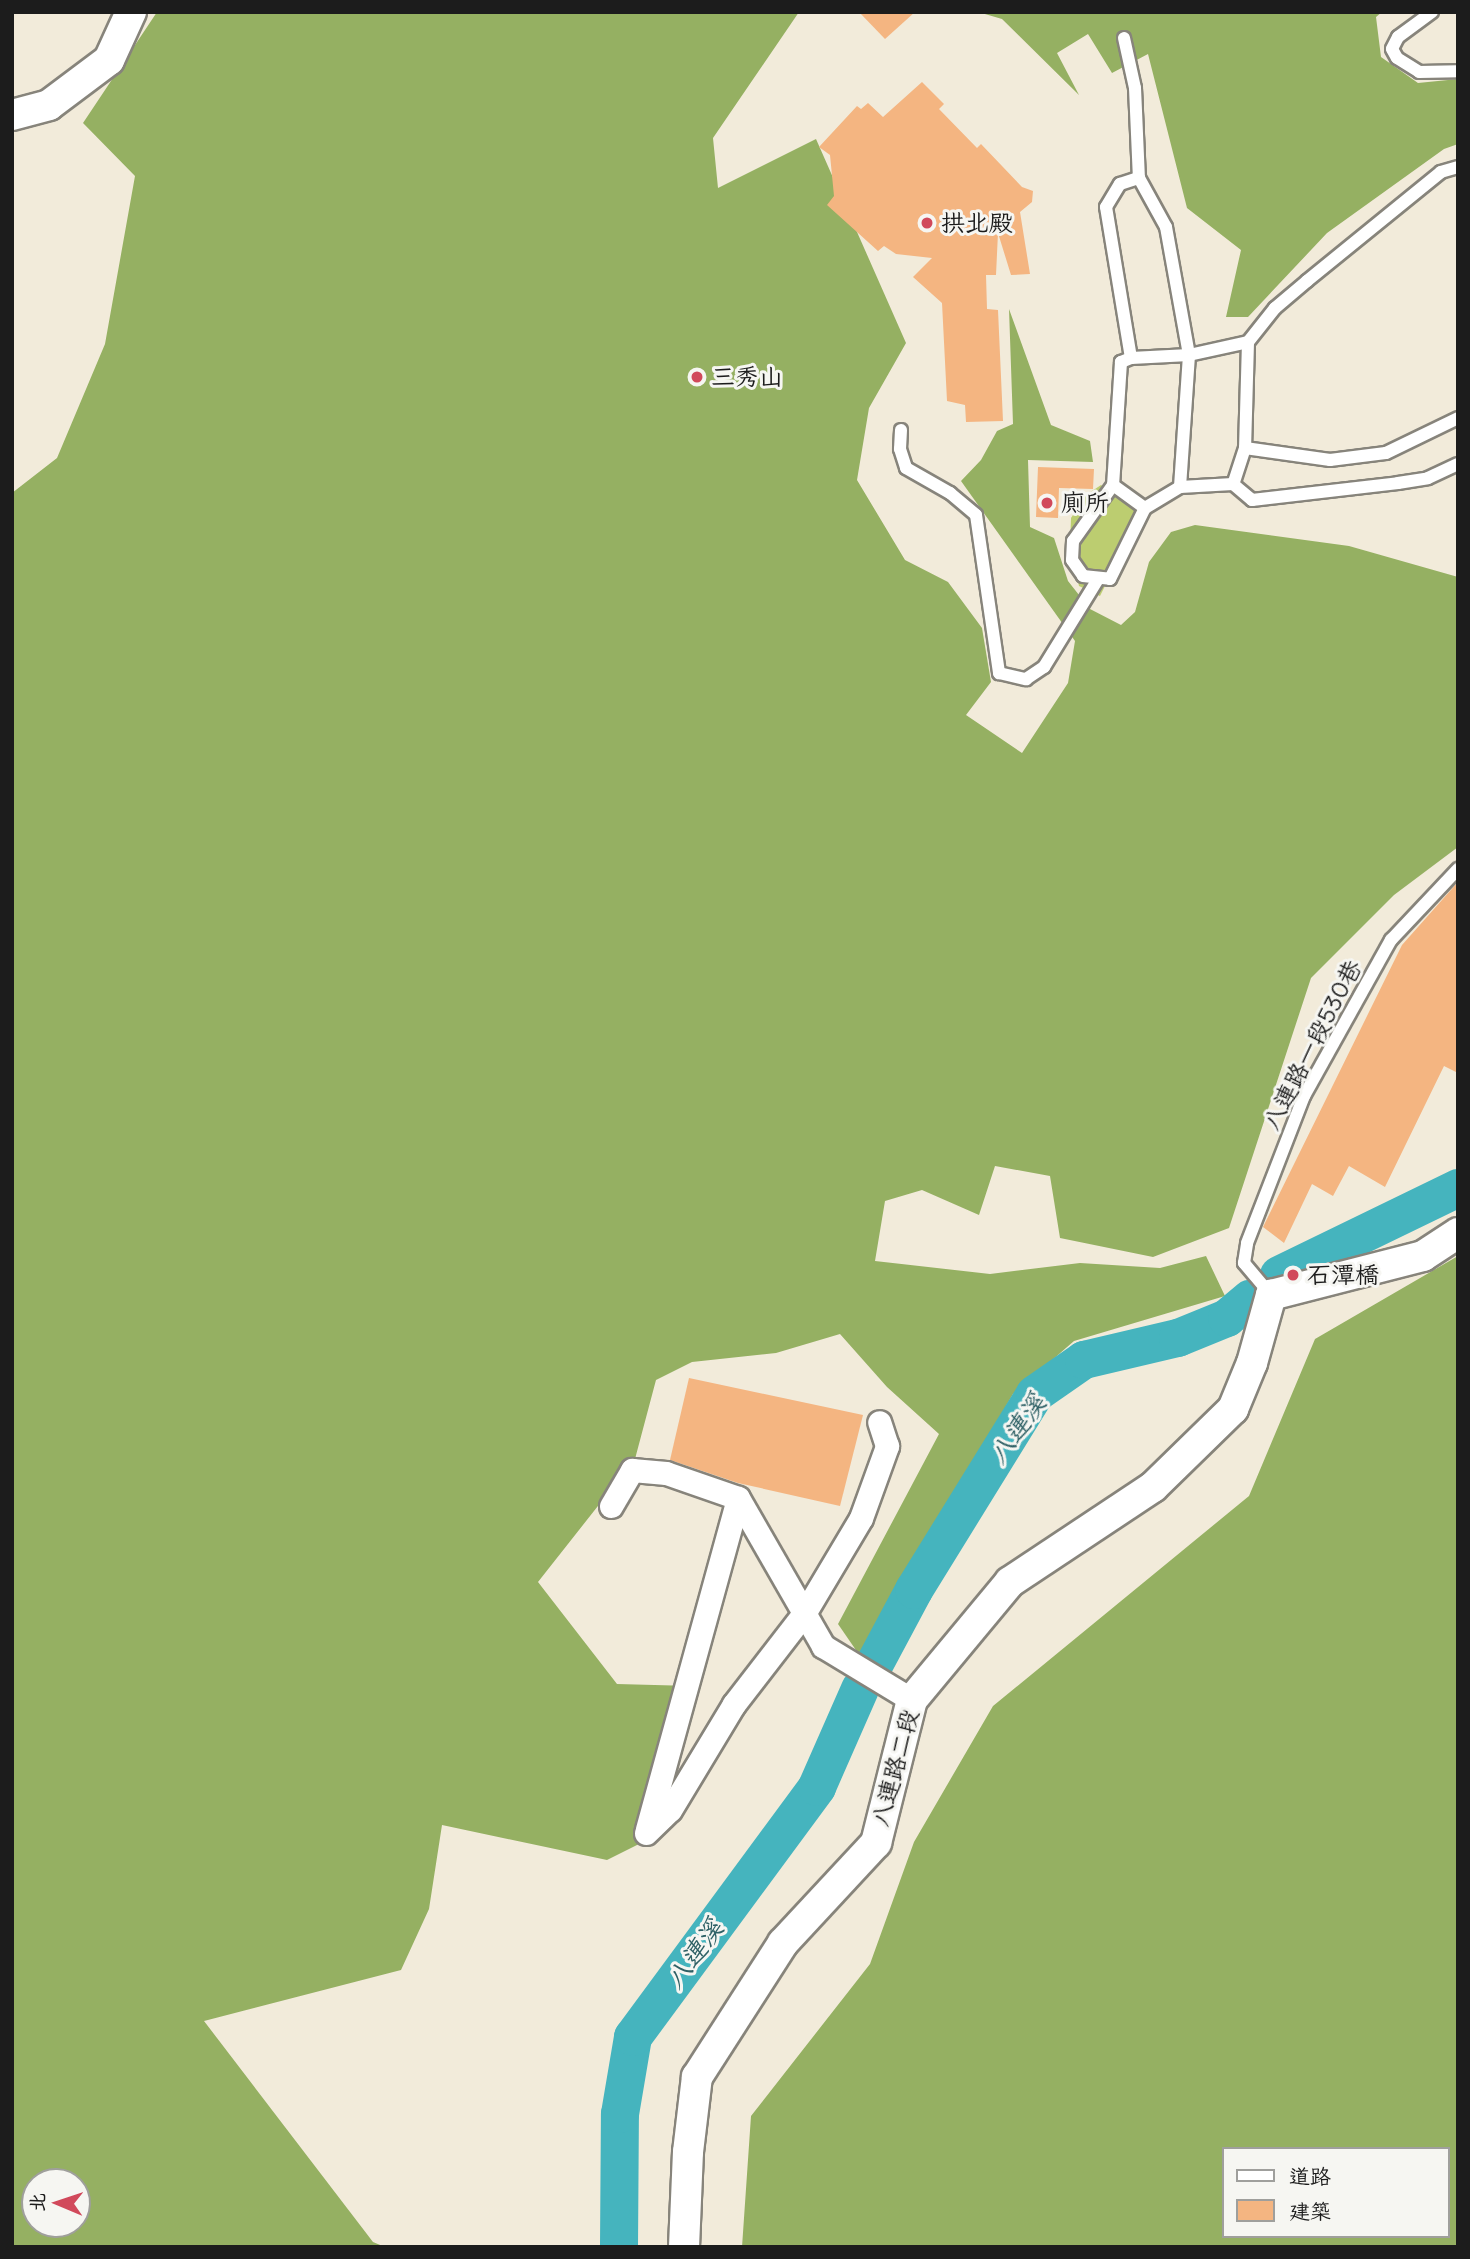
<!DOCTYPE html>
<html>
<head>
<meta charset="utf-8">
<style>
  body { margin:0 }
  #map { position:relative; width:1470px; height:2259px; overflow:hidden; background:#f2ebda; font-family:Delius,"LXGW WenKai TC",sans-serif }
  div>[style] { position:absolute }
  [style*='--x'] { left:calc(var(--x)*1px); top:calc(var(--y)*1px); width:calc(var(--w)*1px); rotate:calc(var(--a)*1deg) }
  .green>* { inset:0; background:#bccd70 }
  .forest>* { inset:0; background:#95b062 }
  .river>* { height:38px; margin:-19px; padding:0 19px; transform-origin:19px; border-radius:19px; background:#45b4be }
  .building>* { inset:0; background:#f4b581 }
  .roads { filter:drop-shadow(2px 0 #87847b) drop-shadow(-2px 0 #87847b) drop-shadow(0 2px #87847b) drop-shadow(0 -2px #87847b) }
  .service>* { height:12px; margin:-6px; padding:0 6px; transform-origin:6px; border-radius:6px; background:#fff }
  .minor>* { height:23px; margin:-11.5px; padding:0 11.5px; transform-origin:11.5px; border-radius:11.5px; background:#fff }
  .tertiary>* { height:30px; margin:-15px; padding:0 15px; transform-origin:15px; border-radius:15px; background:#fff }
  .dots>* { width:19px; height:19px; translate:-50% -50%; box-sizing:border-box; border:4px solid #f6f6f2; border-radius:50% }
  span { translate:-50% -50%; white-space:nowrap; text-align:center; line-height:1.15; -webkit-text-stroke:6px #f6f6f2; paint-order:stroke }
  .poi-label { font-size:24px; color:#1c1c1c }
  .left { translate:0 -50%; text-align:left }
  .street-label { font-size:24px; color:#1c1c1c }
  .water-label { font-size:26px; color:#2e6065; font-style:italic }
  .frame { position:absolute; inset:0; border:14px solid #1c1c1c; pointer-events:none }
  .legend { position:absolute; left:1222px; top:2147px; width:228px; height:91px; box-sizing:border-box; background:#f6f6f2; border:2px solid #9f9f9c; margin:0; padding:9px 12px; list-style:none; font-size:21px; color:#1c1c1c }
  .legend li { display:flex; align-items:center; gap:14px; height:35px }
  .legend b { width:35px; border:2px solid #9f9f9c }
  .north { position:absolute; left:21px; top:2168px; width:70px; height:70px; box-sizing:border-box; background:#f6f6f2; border:2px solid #9f9f9c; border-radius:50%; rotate:272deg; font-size:19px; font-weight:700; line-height:28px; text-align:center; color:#1c1c1c }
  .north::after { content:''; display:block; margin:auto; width:24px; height:32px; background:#d1495b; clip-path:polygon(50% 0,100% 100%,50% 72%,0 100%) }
</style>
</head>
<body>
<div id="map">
  <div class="green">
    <div style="clip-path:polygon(1101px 485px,1145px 517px,1133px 530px,1100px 596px,1079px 586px,1070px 544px,1071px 518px,1086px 495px)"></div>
  </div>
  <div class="forest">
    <div style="clip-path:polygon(evenodd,157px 12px,799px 12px,713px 138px,718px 188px,816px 139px,906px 343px,869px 408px,857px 480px,905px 560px,948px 582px,982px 628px,991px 682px,966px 715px,1022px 753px,1068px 683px,1075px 641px,961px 481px,981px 460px,997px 431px,1013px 424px,1009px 309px,1051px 425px,1090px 441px,1093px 462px,1028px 460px,1030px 527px,1054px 538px,1068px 581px,1090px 609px,1121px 625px,1135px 612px,1149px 562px,1171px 532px,1195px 525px,1349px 546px,1458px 577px,1458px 847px,1394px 895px,1311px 978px,1229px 1228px,1153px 1257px,1060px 1238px,1050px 1176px,995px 1166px,979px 1215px,922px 1190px,885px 1201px,875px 1261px,990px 1274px,1080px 1263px,1160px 1268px,1206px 1256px,1225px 1296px,1074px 1341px,1013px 1394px,860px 1656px,838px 1624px,939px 1434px,887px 1387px,840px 1334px,776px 1353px,692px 1362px,656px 1380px,635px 1459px,538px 1582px,617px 1684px,692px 1686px,659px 1834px,607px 1860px,442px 1825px,429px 1909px,401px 1970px,204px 2021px,373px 2242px,385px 2247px,12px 2247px,12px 493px,57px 458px,105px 344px,135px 176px,83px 123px,157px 12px,35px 2182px,77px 2182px,77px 2224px,35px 2224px,35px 2182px)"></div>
    <div style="clip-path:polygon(978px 12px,1382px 12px,1376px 17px,1381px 57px,1418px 83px,1458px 79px,1458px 144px,1444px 149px,1327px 233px,1248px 317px,1226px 317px,1241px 250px,1187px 208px,1148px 54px,1112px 73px,1088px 34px,1057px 53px,1079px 95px,1002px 19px)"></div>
    <div style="clip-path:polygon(evenodd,1458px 1256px,1458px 2247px,742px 2247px,751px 2116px,870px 1964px,914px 1842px,993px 1706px,1249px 1496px,1315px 1339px,1458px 1256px,1223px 2149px,1447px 2149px,1447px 2236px,1223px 2236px,1223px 2149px)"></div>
  </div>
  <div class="river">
    <div style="--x:1279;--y:1275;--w:199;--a:-25.9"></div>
    <div style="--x:874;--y:1665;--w:85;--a:-61.9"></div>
    <div style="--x:914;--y:1590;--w:230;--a:-58.3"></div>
    <div style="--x:1035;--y:1394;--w:60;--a:-34.8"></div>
    <div style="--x:1084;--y:1360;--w:97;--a:-13.2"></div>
    <div style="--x:1178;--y:1338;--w:53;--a:-22.2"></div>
    <div style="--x:1227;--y:1318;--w:30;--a:-40"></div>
    <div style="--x:619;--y:2247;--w:133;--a:-89.6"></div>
    <div style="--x:620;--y:2114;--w:78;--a:-80.4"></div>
    <div style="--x:633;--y:2037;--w:310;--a:-53.6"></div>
    <div style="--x:817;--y:1787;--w:107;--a:-66.3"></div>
  </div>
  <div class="building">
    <div style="clip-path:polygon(859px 12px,915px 12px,885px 39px)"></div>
    <div style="clip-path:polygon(922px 82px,944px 104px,939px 109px,977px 148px,981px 144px,1022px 187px,1033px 191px,1032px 202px,1020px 212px,1030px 274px,1011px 275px,998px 233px,996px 275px,986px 275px,987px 309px,998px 310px,1003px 421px,966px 422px,965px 405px,947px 401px,942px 303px,913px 277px,932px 258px,896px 254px,884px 246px,878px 251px,827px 205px,834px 196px,830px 155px,819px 147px,857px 106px,861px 109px,868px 103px,883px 117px)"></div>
    <div style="clip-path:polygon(1038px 467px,1094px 469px,1093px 489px,1059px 488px,1058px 518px,1036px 517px)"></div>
    <div style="clip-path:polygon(1458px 882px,1458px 1073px,1444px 1066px,1385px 1187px,1349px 1166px,1333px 1196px,1312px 1184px,1284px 1243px,1263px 1227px,1402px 945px)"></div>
    <div style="clip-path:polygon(689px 1378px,863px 1415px,840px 1506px,738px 1483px,670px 1460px)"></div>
  </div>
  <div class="roads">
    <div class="service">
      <div style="--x:1432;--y:12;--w:42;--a:143.7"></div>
      <div style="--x:1398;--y:37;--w:13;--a:117"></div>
      <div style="--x:1392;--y:49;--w:10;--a:61"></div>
      <div style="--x:1397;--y:58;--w:26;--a:32"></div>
      <div style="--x:1419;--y:72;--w:39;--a:-1"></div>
      <div style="--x:1124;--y:38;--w:51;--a:77.6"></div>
      <div style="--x:1135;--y:88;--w:90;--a:87.5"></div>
      <div style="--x:1458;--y:167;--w:18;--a:164"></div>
      <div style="--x:1441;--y:172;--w:173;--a:140.9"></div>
      <div style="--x:1307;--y:281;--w:42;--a:139.8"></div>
      <div style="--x:1275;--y:308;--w:43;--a:128.5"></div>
      <div style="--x:1248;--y:342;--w:106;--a:91.6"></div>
      <div style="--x:1245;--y:448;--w:38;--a:108"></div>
      <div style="--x:1233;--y:484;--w:25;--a:40"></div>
      <div style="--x:1252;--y:500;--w:147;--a:-6.6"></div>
      <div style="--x:1398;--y:483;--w:30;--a:-9"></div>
      <div style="--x:1428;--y:478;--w:33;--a:-25"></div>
      <div style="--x:1131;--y:358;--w:153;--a:-99.4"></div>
      <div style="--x:1106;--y:207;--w:27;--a:-59"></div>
      <div style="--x:1120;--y:184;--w:20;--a:-18"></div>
      <div style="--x:1139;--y:178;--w:56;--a:61.1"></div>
      <div style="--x:1166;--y:227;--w:130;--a:79.8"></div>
      <div style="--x:1189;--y:355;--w:58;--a:177"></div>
      <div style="--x:1131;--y:358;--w:11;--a:158"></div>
      <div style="--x:1121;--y:362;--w:123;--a:93.7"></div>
      <div style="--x:1113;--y:485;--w:39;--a:36"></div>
      <div style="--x:1145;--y:508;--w:41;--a:-31"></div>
      <div style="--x:901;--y:430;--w:19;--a:93"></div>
      <div style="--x:900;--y:449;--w:20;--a:72"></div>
      <div style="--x:906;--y:468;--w:51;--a:29.6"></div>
      <div style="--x:950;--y:493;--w:34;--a:40"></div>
      <div style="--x:976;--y:515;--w:160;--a:81.7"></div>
      <div style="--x:999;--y:673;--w:28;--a:13"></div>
      <div style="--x:1026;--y:679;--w:22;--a:-34"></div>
      <div style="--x:1044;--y:667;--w:101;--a:-58.4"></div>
      <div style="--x:1245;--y:448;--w:86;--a:8"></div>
      <div style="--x:1330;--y:460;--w:56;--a:-7.1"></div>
      <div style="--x:1386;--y:453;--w:80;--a:-25.9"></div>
      <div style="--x:1233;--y:484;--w:53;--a:176.8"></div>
      <div style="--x:1180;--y:487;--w:132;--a:-86.1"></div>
      <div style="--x:1189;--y:355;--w:60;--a:-12.4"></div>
      <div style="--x:1113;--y:485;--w:69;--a:125.5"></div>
      <div style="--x:1073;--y:541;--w:19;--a:93"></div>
      <div style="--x:1072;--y:560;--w:19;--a:55"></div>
      <div style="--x:1083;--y:576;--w:27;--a:6"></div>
      <div style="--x:1110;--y:579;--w:79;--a:-63.8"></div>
      <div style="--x:1271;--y:1295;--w:42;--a:-130.2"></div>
      <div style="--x:1244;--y:1263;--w:20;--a:-81"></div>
      <div style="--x:1247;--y:1243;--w:158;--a:-68.8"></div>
      <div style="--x:1304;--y:1096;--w:179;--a:-60.9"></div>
      <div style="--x:1391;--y:940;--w:98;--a:-46.7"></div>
    </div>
    <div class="minor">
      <div style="--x:611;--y:1506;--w:42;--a:-59.7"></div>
      <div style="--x:632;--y:1470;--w:34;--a:5"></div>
      <div style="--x:666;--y:1473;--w:76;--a:19.1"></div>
      <div style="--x:738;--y:1498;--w:171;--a:60.1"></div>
      <div style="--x:823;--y:1646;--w:104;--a:31.2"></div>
      <div style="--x:647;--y:1829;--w:343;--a:-74.6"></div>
      <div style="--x:646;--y:1833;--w:33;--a:-44"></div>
      <div style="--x:670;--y:1810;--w:124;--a:-58.9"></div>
      <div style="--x:734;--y:1704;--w:116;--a:-52.3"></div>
      <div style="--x:805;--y:1612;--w:109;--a:-59.2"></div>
      <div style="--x:861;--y:1518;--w:77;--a:-70.1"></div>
      <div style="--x:887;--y:1446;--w:25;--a:-108"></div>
    </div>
    <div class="tertiary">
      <div style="--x:12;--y:115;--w:38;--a:-15"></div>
      <div style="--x:49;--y:105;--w:75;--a:-36.9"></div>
      <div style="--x:109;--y:60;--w:53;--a:-65.4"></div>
      <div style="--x:684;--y:2247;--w:95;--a:-87.6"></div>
      <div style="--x:688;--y:2152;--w:76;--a:-83.2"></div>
      <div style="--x:697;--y:2077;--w:159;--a:-57.3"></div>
      <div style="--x:783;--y:1943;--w:137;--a:-47.1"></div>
      <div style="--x:876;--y:1843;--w:147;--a:-75.9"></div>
      <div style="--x:912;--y:1700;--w:153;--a:-50.3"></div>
      <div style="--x:1010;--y:1582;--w:172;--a:-33.6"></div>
      <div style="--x:1153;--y:1487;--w:112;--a:-44.3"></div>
      <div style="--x:1233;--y:1409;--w:50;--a:-67.6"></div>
      <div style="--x:1252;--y:1363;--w:71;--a:-74.4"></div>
      <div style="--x:1271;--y:1295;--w:157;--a:-14.4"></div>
      <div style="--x:1423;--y:1256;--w:42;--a:-33.3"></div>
    </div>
  </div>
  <div class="dots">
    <div style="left:927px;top:223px;background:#d1495b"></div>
    <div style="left:697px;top:377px;background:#d1495b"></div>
    <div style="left:1047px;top:503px;background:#d1495b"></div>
    <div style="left:1293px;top:1275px;background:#d1495b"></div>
  </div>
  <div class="poi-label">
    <span class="left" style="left:941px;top:223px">拱北殿</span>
    <span class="left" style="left:711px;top:377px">三秀山</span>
    <span class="left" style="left:1061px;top:503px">廁所</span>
    <span class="left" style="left:1307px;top:1275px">石潭橋</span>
  </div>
  <div class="street-label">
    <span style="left:1312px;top:1045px;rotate:-63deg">八連路一段530巷</span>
    <span style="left:895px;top:1768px;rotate:-75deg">八連路二段</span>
  </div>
  <div class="water-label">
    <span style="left:1017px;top:1429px;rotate:-55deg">八連溪</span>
    <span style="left:694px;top:1954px;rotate:-54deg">八連溪</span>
  </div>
  <div class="frame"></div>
  <ul class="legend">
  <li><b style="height:9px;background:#fff"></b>道路</li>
  <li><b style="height:19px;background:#f4b581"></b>建築</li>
  </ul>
  <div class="north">北</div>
</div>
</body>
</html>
